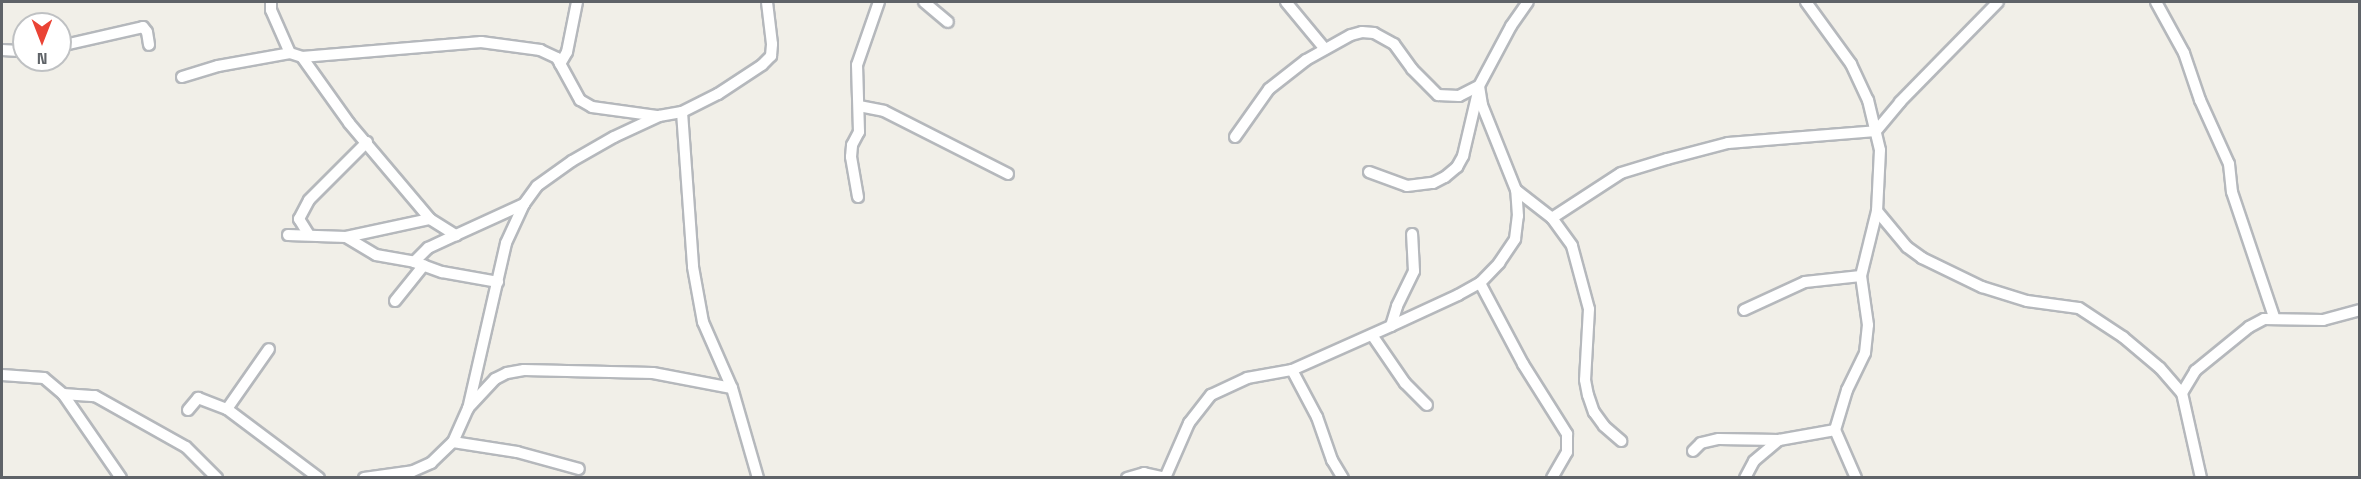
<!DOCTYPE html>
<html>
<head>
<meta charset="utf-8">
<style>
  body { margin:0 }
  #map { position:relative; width:2361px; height:479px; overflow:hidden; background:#f1efe8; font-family:"Space Grotesk",sans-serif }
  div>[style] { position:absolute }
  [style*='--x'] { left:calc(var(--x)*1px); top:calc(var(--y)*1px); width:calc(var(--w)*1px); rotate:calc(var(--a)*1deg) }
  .roads { filter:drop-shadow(2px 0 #b5b8bc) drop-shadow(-2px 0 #b5b8bc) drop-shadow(0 2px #b5b8bc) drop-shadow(0 -2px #b5b8bc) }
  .street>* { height:10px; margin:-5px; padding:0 5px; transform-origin:5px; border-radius:5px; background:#fff }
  span { translate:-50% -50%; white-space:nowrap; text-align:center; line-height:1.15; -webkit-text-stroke:5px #fff; paint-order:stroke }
  .frame { position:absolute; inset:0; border:3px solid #5f6368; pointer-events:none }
  .north { position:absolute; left:12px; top:12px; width:60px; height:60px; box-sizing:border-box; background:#fff; border:2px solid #bfc1c3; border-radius:50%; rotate:180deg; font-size:16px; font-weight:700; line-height:24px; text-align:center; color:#5f6368 }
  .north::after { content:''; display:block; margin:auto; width:21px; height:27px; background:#ea4335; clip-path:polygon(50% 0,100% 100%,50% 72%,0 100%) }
</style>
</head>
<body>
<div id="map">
  <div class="roads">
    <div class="street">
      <div style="--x:271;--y:2;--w:8;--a:90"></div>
      <div style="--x:271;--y:10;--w:47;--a:66.2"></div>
      <div style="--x:924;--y:2;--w:31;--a:40"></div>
      <div style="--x:1286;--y:2;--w:61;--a:50.3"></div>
      <div style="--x:1806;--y:2;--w:77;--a:54"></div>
      <div style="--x:1851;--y:64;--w:40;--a:65"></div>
      <div style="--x:1868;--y:100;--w:51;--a:76.5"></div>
      <div style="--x:1880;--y:150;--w:61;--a:92.8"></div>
      <div style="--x:1877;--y:211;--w:47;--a:50.2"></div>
      <div style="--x:1907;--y:247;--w:19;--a:36"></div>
      <div style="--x:1922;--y:258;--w:67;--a:25.8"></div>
      <div style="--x:1982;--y:287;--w:47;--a:17.3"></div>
      <div style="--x:2027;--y:301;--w:52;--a:7.7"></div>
      <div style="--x:2079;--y:308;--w:53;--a:33.4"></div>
      <div style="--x:2123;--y:337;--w:48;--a:40"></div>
      <div style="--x:2160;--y:368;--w:33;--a:49"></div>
      <div style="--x:2182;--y:393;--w:87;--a:77.4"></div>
      <div style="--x:2156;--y:2;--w:58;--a:61.2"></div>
      <div style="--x:2184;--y:53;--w:50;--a:71.2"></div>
      <div style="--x:2200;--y:100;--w:70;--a:65.6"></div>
      <div style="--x:2229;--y:164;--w:28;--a:84"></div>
      <div style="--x:2232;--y:192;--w:132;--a:71.4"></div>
      <div style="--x:60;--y:46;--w:85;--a:-12.9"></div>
      <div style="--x:143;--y:27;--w:6;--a:51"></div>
      <div style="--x:147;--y:32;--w:13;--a:81"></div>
      <div style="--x:2;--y:50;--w:22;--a:3"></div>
      <div style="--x:302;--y:57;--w:81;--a:54.5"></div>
      <div style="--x:349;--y:123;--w:126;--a:49.8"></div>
      <div style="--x:560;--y:64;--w:14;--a:-60"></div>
      <div style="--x:567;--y:52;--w:51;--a:-78.7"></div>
      <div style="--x:182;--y:77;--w:38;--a:-17"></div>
      <div style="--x:218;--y:66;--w:73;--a:-10.2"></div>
      <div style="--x:290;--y:53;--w:13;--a:18"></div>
      <div style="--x:302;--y:57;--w:180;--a:-4.8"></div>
      <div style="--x:481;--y:42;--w:60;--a:7.7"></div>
      <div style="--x:540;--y:50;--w:19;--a:25"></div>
      <div style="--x:557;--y:58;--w:48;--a:61.3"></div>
      <div style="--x:580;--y:100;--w:14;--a:30"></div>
      <div style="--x:592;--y:107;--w:67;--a:7.8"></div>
      <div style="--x:859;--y:106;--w:25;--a:11"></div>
      <div style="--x:884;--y:111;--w:139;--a:26.9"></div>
      <div style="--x:682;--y:112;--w:155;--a:85.9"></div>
      <div style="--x:693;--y:267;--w:56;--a:79.7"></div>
      <div style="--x:703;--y:322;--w:72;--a:66.3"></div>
      <div style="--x:732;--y:388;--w:94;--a:73.9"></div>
      <div style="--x:1235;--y:137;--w:59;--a:-54.7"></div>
      <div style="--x:1269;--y:89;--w:47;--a:-38.1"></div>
      <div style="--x:1306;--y:60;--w:51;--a:-29.1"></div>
      <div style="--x:1351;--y:35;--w:11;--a:-15"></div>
      <div style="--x:1362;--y:32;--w:12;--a:5"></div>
      <div style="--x:1374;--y:33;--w:23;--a:29"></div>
      <div style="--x:1394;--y:44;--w:31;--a:54"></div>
      <div style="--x:1412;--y:69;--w:37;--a:45"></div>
      <div style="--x:1438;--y:95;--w:21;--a:3"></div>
      <div style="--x:1459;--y:96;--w:22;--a:-27"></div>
      <div style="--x:1369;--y:172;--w:40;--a:20.2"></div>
      <div style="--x:1407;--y:186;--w:26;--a:-7"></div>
      <div style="--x:1433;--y:183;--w:13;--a:-27"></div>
      <div style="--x:1445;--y:177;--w:16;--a:-40"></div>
      <div style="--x:1457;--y:167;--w:13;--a:-61"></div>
      <div style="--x:1463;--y:156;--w:66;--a:-76.8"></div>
      <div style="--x:1516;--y:190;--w:46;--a:37.9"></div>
      <div style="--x:1552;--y:218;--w:34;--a:54"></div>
      <div style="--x:1572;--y:246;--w:65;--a:74.9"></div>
      <div style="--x:1589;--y:309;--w:71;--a:93.2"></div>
      <div style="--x:1585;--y:380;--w:15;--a:79"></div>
      <div style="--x:1588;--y:395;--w:18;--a:71"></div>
      <div style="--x:1594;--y:412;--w:17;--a:54"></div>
      <div style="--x:1604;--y:426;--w:23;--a:41"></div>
      <div style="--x:858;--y:197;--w:41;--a:-99.9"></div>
      <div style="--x:851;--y:157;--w:12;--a:-85"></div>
      <div style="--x:852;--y:145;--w:15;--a:-62"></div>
      <div style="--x:859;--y:132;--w:67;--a:-91.7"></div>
      <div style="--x:857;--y:65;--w:67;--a:-70.8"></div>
      <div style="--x:1552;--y:218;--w:82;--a:-33.1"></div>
      <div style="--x:1621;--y:173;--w:48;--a:-16.9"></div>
      <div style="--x:1667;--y:159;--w:63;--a:-14.7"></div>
      <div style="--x:1728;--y:143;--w:148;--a:-4.6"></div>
      <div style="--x:1876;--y:131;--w:38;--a:-50"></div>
      <div style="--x:1900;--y:102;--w:140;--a:-45.6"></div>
      <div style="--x:288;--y:235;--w:58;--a:2"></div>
      <div style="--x:346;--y:237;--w:86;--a:-12.1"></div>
      <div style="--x:430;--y:219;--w:31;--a:32"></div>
      <div style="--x:456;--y:235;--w:75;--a:-24.5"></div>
      <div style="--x:309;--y:235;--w:19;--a:-122"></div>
      <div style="--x:299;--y:219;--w:21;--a:-62"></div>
      <div style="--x:309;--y:200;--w:82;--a:-45"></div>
      <div style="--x:346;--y:237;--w:35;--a:31"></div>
      <div style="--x:376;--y:255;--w:39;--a:10"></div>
      <div style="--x:414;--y:262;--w:30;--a:20"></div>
      <div style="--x:442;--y:272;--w:57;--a:10.1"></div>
      <div style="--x:414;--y:262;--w:20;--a:-45"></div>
      <div style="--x:428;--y:248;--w:31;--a:-25"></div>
      <div style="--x:1480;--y:283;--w:92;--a:62"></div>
      <div style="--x:1523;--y:364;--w:83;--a:57.8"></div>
      <div style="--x:1567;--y:434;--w:18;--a:90"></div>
      <div style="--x:1567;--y:452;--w:30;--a:120"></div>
      <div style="--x:395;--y:301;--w:46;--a:-51.1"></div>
      <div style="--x:1744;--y:310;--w:67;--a:-24.7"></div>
      <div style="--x:1805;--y:282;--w:56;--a:-6.1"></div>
      <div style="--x:1391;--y:326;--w:21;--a:-73"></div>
      <div style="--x:1397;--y:306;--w:39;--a:-64"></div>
      <div style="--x:1414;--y:271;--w:37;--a:-93"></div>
      <div style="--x:1372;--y:335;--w:58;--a:55.5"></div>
      <div style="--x:1405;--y:383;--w:31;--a:45"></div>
      <div style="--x:1292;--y:370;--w:53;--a:62"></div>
      <div style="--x:1317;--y:417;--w:46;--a:70.8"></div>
      <div style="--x:1332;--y:460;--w:21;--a:59"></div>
      <div style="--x:2;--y:375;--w:42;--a:4.1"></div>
      <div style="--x:44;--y:378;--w:25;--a:40"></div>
      <div style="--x:63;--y:394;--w:102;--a:55.4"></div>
      <div style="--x:2182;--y:393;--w:26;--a:-59"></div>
      <div style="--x:2195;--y:371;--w:70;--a:-39.2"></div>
      <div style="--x:2249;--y:327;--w:17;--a:-28"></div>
      <div style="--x:2264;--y:319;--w:59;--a:1"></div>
      <div style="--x:2323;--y:320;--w:38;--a:-15"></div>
      <div style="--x:63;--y:394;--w:32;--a:4"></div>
      <div style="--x:95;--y:396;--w:104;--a:29.3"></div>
      <div style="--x:186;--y:447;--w:44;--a:45"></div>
      <div style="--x:468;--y:408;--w:40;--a:-47"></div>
      <div style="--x:495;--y:379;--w:13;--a:-27"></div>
      <div style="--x:507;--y:373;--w:17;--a:-10"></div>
      <div style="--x:524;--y:370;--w:129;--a:1.3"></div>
      <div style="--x:653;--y:373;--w:80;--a:10.8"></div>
      <div style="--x:227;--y:409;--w:73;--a:-55"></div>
      <div style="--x:188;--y:410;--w:16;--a:-50"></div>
      <div style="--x:198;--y:398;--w:31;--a:21"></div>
      <div style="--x:227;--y:409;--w:115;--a:36.9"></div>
      <div style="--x:453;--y:442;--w:65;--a:8.9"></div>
      <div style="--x:517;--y:452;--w:64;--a:15.3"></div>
      <div style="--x:1693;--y:451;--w:11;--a:-45"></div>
      <div style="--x:1701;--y:443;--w:18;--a:-13"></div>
      <div style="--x:1719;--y:439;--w:60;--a:1"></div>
      <div style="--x:1779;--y:440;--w:57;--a:-10.1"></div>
      <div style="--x:364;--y:478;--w:49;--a:-8.1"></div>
      <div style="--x:413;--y:471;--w:20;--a:-24"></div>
      <div style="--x:431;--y:463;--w:30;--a:-44"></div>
      <div style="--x:453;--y:442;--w:36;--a:-66"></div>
      <div style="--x:468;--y:409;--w:170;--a:-77.1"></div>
      <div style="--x:506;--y:243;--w:43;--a:-65.2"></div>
      <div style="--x:524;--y:204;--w:22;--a:-54"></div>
      <div style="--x:537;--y:186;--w:43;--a:-35.5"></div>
      <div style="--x:572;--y:161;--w:48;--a:-29.7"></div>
      <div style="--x:614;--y:137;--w:50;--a:-25"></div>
      <div style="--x:659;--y:116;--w:23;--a:-10"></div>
      <div style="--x:682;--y:112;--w:40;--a:-26.6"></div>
      <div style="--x:718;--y:94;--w:53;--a:-33.4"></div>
      <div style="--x:762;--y:65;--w:13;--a:-45"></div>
      <div style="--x:771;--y:56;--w:12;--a:-85"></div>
      <div style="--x:772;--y:44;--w:42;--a:-96.8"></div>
      <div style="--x:1127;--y:478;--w:18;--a:-16"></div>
      <div style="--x:1144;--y:473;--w:22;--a:13"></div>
      <div style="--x:1165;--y:478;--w:60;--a:-66.4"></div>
      <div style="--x:1189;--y:423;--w:36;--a:-52"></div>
      <div style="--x:1211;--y:395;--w:40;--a:-25"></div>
      <div style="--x:1247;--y:378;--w:46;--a:-10.1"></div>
      <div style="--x:1292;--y:370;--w:108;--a:-24"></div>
      <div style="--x:1391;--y:326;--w:74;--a:-24.8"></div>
      <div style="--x:1458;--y:295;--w:25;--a:-29"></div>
      <div style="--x:1480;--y:283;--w:28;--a:-46"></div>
      <div style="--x:1499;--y:263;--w:29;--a:-56"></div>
      <div style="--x:1515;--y:239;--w:23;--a:-83"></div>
      <div style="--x:1518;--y:216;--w:26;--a:-94"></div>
      <div style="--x:1516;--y:190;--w:92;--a:-111.8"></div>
      <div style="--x:1482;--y:105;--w:19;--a:-99"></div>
      <div style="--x:1479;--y:86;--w:68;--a:-61.9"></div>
      <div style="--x:1511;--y:26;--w:29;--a:-55"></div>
      <div style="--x:1745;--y:478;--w:19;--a:-62"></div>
      <div style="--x:1754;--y:461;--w:33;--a:-40"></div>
      <div style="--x:1856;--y:478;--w:52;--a:-113.6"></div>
      <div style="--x:1835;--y:430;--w:42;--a:-73.3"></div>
      <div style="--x:1847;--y:390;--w:41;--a:-64.1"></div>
      <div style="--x:1865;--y:353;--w:28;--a:-84"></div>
      <div style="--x:1868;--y:325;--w:49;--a:-98.1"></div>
      <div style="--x:1861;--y:276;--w:67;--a:-76.2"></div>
    </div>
  </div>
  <div class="frame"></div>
  <div class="north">N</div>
</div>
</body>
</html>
